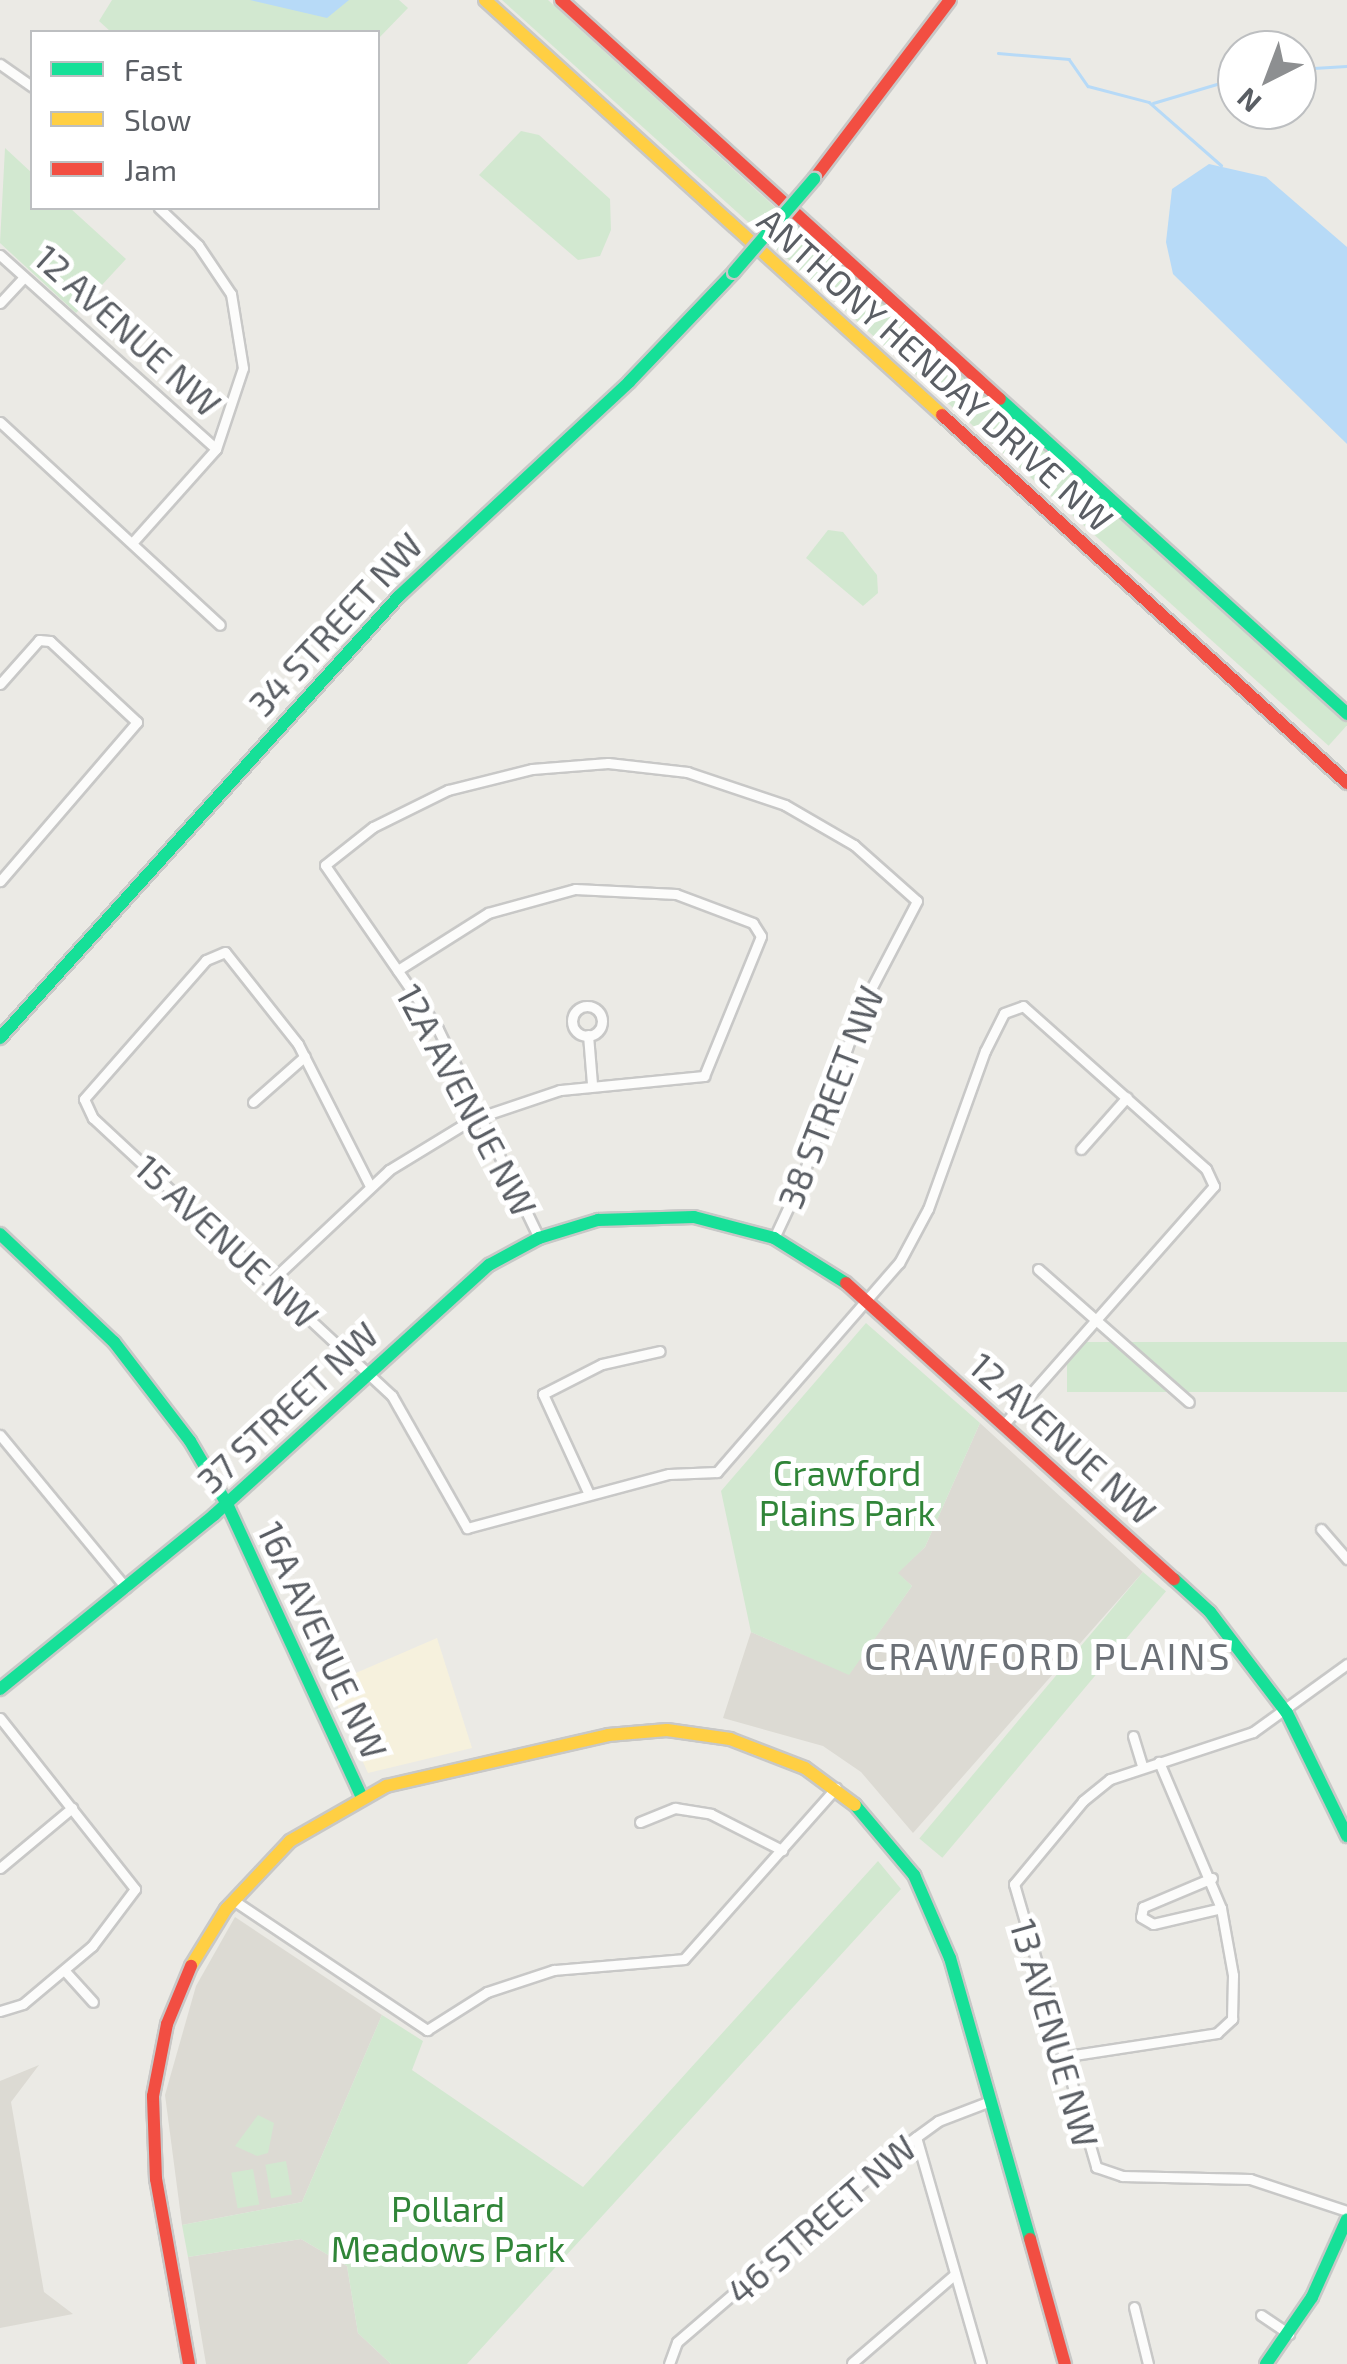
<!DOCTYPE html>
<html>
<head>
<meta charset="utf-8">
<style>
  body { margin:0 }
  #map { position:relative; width:1347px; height:2364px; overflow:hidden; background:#ebeae5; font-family:"Exo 2",sans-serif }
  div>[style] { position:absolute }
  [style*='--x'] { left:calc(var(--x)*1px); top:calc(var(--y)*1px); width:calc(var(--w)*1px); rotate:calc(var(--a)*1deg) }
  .commercial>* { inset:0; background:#f6f1dd }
  .education>* { inset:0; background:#dcdad3 }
  .green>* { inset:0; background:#d2e8d0; transform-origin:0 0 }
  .water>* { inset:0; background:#b7daf7 }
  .stream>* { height:2.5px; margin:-1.25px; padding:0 1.25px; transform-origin:1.25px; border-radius:1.25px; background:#b7daf7 }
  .roads { filter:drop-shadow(2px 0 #c8c8c7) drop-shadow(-2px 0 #c8c8c7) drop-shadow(0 2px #c8c8c7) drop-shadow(0 -2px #c8c8c7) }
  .street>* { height:9px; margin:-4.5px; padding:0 4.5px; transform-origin:4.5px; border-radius:4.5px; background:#fcfcfb }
  .street>.ring { margin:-4.5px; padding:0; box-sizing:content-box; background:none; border:9px solid #fcfcfb; border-radius:50% }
  .fast>* { height:12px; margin:-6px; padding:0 6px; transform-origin:6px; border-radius:6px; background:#16e098 }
  .slow>* { height:12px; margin:-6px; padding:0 6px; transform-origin:6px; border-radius:6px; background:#ffcf43 }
  .jam>* { height:12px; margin:-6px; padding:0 6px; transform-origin:6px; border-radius:6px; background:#f24e42 }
  .bridges { filter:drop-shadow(2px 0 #c7c8c7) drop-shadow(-2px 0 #c7c8c7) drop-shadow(0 2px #c7c8c7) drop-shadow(0 -2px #c7c8c7) }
  .fast-bridge>* { height:12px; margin:-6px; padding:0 6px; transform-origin:6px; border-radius:6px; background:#16e098 }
  span { translate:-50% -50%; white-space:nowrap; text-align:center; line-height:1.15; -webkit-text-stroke:10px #fff; paint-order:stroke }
  .street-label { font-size:35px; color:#5a5e64 }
  .park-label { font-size:35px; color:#308538 }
  .neighbourhood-label { font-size:38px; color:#6b7076; letter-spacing:2.5px }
  .legend { position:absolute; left:30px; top:30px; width:350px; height:180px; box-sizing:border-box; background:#fff; border:2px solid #bdbfc1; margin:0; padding:12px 18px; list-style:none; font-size:30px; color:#5a5e64 }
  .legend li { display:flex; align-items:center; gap:20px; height:50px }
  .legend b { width:50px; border:2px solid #bdbfc1 }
  .north { position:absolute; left:1217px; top:30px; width:100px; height:100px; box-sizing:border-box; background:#fff; border:2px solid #bdbfc1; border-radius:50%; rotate:222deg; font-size:28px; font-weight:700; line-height:40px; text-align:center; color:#5a5e64 }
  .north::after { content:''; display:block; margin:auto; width:35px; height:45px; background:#8d8f91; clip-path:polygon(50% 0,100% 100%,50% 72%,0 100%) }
</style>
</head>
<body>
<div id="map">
  <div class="commercial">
    <div style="clip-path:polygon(437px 1638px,472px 1748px,368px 1773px,328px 1685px)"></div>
  </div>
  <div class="education">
    <div style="clip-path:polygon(980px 1423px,1143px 1572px,913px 1833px,861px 1772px,823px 1746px,723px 1718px,751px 1632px,849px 1674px,912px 1586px,897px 1573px,925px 1547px)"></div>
    <div style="clip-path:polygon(235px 1917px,382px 2015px,302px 2202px,182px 2225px,165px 2095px,196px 1986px)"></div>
    <div style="clip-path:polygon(39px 2065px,11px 2102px,44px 2292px,73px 2314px,0 2328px,0 2081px)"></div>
    <div style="clip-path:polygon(301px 2239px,347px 2266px,358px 2333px,391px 2364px,206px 2364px,188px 2257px)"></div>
  </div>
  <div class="green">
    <div style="clip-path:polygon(112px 0,399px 0,408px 8px,378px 39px,378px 32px,111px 32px,99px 21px)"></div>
    <div style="clip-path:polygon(502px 0,548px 0,777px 209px,758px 231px)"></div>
    <div style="clip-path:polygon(521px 131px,539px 135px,610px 199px,611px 230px,600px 256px,578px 260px,479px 175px)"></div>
    <div style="clip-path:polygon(5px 148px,32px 173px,32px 208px,70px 208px,126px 259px,76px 313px,0 243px)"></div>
    <div style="left:795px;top:225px;width:745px;height:30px;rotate:42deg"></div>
    <div style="clip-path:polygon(828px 530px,843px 532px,877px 575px,878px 593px,863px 606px,806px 558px)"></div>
    <div style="clip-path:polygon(866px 1323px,980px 1423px,925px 1547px,898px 1573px,912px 1586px,849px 1675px,751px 1632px,721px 1491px)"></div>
    <div style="left:1347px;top:1342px;width:50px;height:280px;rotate:90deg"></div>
    <div style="left:1143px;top:1572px;width:30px;height:348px;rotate:40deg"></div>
    <div style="clip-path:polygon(878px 1861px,901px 1889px,467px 2364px,391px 2364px,358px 2333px,347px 2266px,301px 2239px,188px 2257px,182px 2225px,302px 2202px,382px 2015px,423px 2041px,412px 2070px,583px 2187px)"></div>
    <div style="clip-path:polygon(258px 2115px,274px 2123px,268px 2153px,257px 2156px,235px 2146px)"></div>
    <div style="left:286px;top:2161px;width:34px;height:21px;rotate:80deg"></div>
    <div style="left:253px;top:2169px;width:36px;height:22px;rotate:80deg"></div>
  </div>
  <div class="water">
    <div style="clip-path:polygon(250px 0,349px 0,327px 18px)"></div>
    <div style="clip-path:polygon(1209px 164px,1266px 177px,1347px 247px,1347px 444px,1173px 274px,1166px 242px,1172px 189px)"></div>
  </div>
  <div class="stream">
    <div style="--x:998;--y:53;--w:71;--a:4.8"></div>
    <div style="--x:1069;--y:59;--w:33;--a:55"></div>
    <div style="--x:1088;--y:86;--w:63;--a:14.7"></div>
    <div style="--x:1149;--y:102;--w:96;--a:41.2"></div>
    <div style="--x:1297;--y:69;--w:50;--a:-3.4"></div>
    <div style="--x:1153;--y:103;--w:88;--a:-16.6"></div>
  </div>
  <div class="roads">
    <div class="street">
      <div style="--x:0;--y:64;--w:39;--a:35"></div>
      <div style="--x:0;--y:255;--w:290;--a:41.9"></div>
      <div style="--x:0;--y:303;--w:35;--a:-47"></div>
      <div style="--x:0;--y:422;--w:299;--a:42.7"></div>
      <div style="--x:132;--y:543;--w:126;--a:-48.2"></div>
      <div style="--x:216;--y:449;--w:85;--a:-71.6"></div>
      <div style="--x:243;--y:368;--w:75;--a:-99.2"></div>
      <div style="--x:231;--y:294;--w:59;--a:-124"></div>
      <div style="--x:198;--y:245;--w:54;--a:-136.5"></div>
      <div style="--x:0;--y:684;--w:59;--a:-48.4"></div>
      <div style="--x:39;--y:640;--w:11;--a:5"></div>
      <div style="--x:50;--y:641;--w:119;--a:43"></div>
      <div style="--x:137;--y:722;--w:210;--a:130.7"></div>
      <div class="ring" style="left:572px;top:1006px;width:21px;height:21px"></div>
      <div style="--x:588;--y:1035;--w:49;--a:85.3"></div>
      <div style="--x:253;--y:1102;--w:69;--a:-41.5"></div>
      <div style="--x:1081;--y:1149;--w:69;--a:-48.5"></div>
      <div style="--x:370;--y:1186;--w:159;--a:-116.9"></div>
      <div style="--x:298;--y:1044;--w:117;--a:-128.4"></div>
      <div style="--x:225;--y:952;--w:21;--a:157"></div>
      <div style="--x:206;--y:960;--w:185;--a:131.3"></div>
      <div style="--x:84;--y:1099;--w:21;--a:65"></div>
      <div style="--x:93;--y:1118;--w:408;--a:42.9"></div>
      <div style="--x:392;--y:1396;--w:152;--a:60.4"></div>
      <div style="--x:467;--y:1528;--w:209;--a:-15"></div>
      <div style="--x:669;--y:1474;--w:48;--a:-2.4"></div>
      <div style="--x:717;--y:1472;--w:277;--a:-49"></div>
      <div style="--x:899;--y:1263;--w:61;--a:-61.8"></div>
      <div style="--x:928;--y:1209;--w:168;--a:-70.2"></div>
      <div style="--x:985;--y:1051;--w:42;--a:-63.4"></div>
      <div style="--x:1004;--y:1013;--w:20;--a:-20"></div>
      <div style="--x:1023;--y:1006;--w:245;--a:41.7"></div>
      <div style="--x:1206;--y:1169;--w:19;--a:65"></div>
      <div style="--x:1214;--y:1186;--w:317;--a:131.4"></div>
      <div style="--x:539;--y:1238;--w:232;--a:-115.8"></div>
      <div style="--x:438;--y:1029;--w:199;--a:-124.6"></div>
      <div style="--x:325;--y:865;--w:61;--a:-38.4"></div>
      <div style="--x:373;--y:827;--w:84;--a:-26.3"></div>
      <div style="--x:448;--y:790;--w:87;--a:-14"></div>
      <div style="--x:532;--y:769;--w:76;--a:-4.5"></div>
      <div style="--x:608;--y:763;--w:80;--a:6.5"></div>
      <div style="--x:687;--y:772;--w:103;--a:18.6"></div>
      <div style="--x:785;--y:805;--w:80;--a:30.1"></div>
      <div style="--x:854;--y:845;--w:84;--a:41.6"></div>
      <div style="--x:917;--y:901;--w:121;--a:117.6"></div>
      <div style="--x:861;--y:1008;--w:180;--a:109.1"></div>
      <div style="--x:802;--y:1178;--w:66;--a:115"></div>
      <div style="--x:1038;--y:1269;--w:201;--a:41.4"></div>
      <div style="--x:271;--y:1281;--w:162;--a:-43.2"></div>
      <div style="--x:389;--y:1170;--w:96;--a:-31.4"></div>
      <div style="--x:471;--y:1120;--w:94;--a:-18.6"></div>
      <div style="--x:560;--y:1090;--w:145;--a:-5.6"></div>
      <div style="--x:704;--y:1076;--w:151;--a:-67.8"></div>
      <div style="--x:761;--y:936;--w:15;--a:-122"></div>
      <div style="--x:753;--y:923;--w:82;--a:-159.4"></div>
      <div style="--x:676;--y:894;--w:101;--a:-177.2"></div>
      <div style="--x:575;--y:889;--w:90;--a:164.6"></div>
      <div style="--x:488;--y:913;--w:107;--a:147.7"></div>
      <div style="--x:0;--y:1435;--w:198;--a:50.5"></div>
      <div style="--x:588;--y:1492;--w:108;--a:-114.7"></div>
      <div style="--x:543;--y:1394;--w:66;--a:-27"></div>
      <div style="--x:602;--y:1364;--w:59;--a:-12.6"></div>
      <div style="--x:1321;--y:1529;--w:40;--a:49"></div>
      <div style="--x:1347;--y:1664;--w:116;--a:144.1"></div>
      <div style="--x:1253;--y:1732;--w:151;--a:161.8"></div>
      <div style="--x:1110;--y:1779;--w:35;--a:141"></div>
      <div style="--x:1083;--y:1801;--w:108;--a:129.7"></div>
      <div style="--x:1014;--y:1884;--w:295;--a:73.8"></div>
      <div style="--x:1096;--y:2167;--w:28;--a:19"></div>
      <div style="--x:1122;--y:2176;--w:128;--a:1.3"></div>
      <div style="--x:1250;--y:2179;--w:102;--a:18.3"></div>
      <div style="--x:0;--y:1718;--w:218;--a:51.7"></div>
      <div style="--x:135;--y:1889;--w:71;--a:127"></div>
      <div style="--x:92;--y:1946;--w:90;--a:140"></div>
      <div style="--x:23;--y:2004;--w:24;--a:163"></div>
      <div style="--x:1133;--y:1736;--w:31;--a:73"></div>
      <div style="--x:640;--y:1822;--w:38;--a:-22"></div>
      <div style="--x:675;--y:1808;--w:36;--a:9"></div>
      <div style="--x:711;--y:1814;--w:80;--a:26.9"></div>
      <div style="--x:0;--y:1868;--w:94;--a:-39.8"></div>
      <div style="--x:1212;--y:1878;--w:75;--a:157.2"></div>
      <div style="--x:1143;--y:1907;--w:10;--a:101"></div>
      <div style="--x:1141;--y:1917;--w:14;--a:30"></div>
      <div style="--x:1153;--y:1924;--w:70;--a:-13.2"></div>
      <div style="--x:233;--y:1900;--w:234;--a:33.8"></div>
      <div style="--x:427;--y:2030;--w:71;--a:-32.3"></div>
      <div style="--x:487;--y:1992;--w:71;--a:-18.2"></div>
      <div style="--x:554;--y:1970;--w:130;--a:-4.8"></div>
      <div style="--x:684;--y:1959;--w:229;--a:-48.4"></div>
      <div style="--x:64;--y:1970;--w:43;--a:47.8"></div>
      <div style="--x:1061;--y:2057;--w:158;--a:-8.7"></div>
      <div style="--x:1217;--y:2033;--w:21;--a:-43"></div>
      <div style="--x:1232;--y:2019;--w:44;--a:-88.7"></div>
      <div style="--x:1233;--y:1975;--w:68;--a:-100.2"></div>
      <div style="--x:1221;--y:1908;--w:159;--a:-113"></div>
      <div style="--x:916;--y:2137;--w:236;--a:74"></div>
      <div style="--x:1134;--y:2307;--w:59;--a:76.2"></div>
      <div style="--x:1261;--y:2315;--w:34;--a:34"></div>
      <div style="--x:852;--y:2363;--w:136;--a:-40.8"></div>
      <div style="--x:669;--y:2364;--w:23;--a:-70"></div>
      <div style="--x:677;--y:2342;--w:305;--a:-40.7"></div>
      <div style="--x:908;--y:2143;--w:37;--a:-36"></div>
      <div style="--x:938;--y:2121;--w:56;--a:-21"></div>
    </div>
    <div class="fast">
      <div style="--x:1000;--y:399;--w:469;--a:42.2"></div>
      <div style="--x:0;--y:1038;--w:595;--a:-47.93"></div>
      <div style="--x:399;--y:596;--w:314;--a:-42.9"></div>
      <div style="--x:629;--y:382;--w:152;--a:-46.3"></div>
      <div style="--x:0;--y:1234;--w:157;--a:43.5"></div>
      <div style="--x:114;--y:1342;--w:125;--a:52.5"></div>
      <div style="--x:190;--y:1441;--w:73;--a:59.6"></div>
      <div style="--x:227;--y:1504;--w:323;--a:65.3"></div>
      <div style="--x:1174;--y:1579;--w:49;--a:42.5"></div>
      <div style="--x:1210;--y:1612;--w:127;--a:52.7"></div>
      <div style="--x:1287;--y:1713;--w:137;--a:64"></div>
      <div style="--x:0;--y:1689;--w:276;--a:-39.1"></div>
      <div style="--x:214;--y:1515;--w:372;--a:-42.3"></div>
      <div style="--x:489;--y:1265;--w:57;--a:-28.4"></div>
      <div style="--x:539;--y:1238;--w:62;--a:-17"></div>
      <div style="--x:598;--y:1220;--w:96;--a:-1.8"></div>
      <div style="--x:694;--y:1217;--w:83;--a:14.7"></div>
      <div style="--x:774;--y:1238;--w:85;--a:32"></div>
      <div style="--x:855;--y:1805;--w:92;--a:49.9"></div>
      <div style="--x:914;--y:1875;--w:90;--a:66.6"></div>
      <div style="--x:950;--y:1958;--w:292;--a:74.1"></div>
      <div style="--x:1266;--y:2364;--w:81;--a:-55.5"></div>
      <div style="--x:1312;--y:2297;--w:85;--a:-65.8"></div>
    </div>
    <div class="slow">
      <div style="--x:485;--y:0;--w:617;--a:42.24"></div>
      <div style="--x:191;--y:1966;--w:67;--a:-58.4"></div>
      <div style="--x:226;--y:1909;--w:93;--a:-46.7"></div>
      <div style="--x:290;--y:1841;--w:111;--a:-29.8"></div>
      <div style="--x:386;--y:1786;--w:228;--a:-12.9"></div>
      <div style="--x:608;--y:1735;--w:59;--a:-4.8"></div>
      <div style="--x:667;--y:1730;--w:64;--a:8.1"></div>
      <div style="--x:730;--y:1739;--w:80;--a:21.1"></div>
      <div style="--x:805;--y:1768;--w:62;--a:36.5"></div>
    </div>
    <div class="jam">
      <div style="--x:561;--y:0;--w:593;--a:42.27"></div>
      <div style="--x:814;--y:179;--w:225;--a:-52.8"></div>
      <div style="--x:942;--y:415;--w:547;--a:42.26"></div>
      <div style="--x:846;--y:1283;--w:442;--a:42.1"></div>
      <div style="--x:1030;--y:2239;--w:130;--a:74.4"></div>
      <div style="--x:189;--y:2364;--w:188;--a:-100.1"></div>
      <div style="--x:156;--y:2179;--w:83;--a:-92.1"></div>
      <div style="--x:153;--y:2096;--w:73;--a:-79"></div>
      <div style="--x:167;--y:2024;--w:63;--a:-67.5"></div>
    </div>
  </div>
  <div class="bridges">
    <div class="fast-bridge">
      <div style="--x:734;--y:272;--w:123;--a:-49.3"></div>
    </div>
  </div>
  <div class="street-label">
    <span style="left:128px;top:330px;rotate:42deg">12 AVENUE NW</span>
    <span style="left:936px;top:369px;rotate:42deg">ANTHONY HENDAY DRIVE NW</span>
    <span style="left:335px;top:624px;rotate:-47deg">34 STREET NW</span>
    <span style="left:830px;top:1097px;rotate:-69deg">38 STREET NW</span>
    <span style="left:467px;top:1100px;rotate:62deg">12A AVENUE NW</span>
    <span style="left:227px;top:1241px;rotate:43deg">15 AVENUE NW</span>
    <span style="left:287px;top:1407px;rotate:-43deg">37 STREET NW</span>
    <span style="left:1063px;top:1438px;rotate:42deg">12 AVENUE NW</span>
    <span style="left:323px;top:1640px;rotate:65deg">16A AVENUE NW</span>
    <span style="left:1055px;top:2033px;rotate:74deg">13 AVENUE NW</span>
    <span style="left:821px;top:2219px;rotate:-41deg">46 STREET NW</span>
  </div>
  <div class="park-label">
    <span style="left:847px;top:1492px">Crawford<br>Plains Park</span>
    <span style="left:448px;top:2228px">Pollard<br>Meadows Park</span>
  </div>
  <div class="neighbourhood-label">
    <span style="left:1048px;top:1656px">CRAWFORD PLAINS</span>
  </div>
  <ul class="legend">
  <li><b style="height:12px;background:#16e098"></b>Fast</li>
  <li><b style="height:12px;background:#ffcf43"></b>Slow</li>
  <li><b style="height:12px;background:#f24e42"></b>Jam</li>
  </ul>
  <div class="north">N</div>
</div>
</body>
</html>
